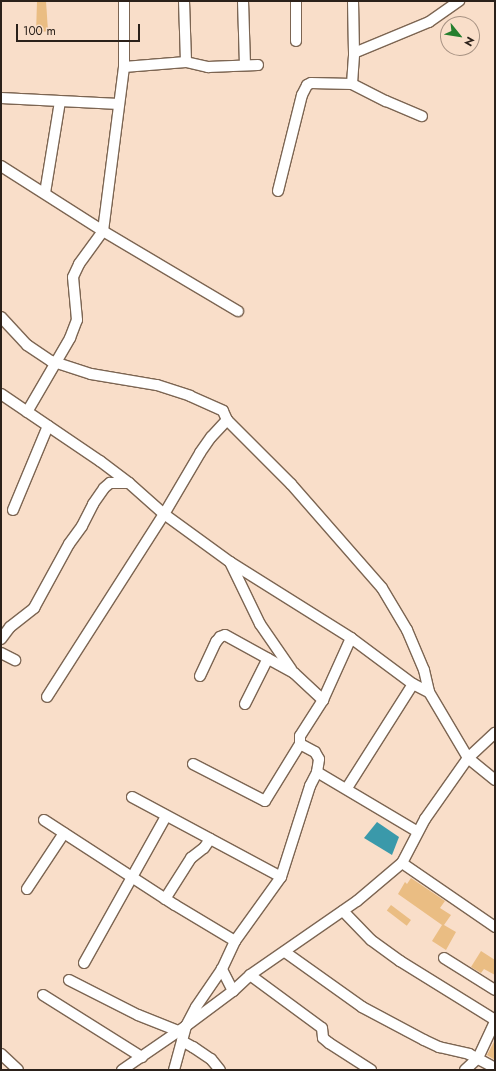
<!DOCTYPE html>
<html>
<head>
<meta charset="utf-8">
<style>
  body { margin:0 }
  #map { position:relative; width:496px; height:1071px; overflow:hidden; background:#f9dec9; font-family:Jost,sans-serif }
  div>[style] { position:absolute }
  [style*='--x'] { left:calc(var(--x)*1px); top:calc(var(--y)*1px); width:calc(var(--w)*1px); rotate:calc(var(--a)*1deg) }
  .water>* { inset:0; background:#3a99aa }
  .building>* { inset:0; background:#eabd83; transform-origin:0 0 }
  .roads { filter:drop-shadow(1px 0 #7c6552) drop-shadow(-1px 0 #7c6552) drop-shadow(0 1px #7c6552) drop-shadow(0 -1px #7c6552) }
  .street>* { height:10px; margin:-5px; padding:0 5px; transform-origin:5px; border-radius:5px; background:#fff }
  span { translate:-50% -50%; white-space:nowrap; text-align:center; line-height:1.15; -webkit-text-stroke:3px #f9dec9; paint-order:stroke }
  .frame { position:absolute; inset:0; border:2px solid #2b211a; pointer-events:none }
  .north { position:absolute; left:440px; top:16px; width:40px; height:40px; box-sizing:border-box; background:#f9dec9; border:1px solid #a79283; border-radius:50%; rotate:120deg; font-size:11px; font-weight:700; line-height:16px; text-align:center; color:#2b211a }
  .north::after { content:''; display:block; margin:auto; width:14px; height:18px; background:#267f2e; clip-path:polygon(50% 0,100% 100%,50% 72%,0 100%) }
  .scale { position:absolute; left:16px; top:24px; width:124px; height:18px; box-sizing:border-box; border:2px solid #2b211a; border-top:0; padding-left:5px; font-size:12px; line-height:14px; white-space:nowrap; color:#2b211a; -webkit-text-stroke:3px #f9dec9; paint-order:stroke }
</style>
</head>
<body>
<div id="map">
  <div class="water">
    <div style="clip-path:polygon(377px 822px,399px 837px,392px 855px,364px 838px)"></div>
  </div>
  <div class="building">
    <div style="clip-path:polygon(37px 1px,46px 1px,48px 31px,36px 33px)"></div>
    <div style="clip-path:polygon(411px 878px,445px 901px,440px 908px,451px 915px,444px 925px,456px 932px,446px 950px,432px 941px,442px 925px,398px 894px,405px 882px,407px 884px)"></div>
    <div style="left:391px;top:905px;width:25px;height:7px;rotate:37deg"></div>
    <div style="clip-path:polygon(481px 951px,495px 960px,495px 975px,484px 969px,481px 973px,471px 967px)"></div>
    <div style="clip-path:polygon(495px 1040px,495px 1060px,487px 1055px)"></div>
  </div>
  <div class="roads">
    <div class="street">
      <div style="--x:184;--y:1;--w:61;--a:88.1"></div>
      <div style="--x:243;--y:1;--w:64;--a:88.2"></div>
      <div style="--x:296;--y:1;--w:40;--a:90"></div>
      <div style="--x:354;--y:53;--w:81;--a:-22.5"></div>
      <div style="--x:429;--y:22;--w:37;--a:-35"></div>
      <div style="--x:124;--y:67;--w:62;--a:-4.6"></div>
      <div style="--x:186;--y:62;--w:23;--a:13"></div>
      <div style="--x:208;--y:67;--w:50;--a:-2.3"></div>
      <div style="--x:352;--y:84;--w:31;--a:-86"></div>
      <div style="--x:354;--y:53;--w:52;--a:-91.1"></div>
      <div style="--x:1;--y:98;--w:118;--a:2.9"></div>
      <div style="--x:1;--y:166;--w:121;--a:32.5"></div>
      <div style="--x:103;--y:231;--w:157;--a:30.7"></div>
      <div style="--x:278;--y:191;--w:99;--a:-76"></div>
      <div style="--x:302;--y:95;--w:11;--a:-63"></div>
      <div style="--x:307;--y:85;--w:4;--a:-27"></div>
      <div style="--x:311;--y:83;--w:41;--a:1.4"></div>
      <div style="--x:352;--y:84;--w:38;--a:27"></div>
      <div style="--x:386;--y:101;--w:39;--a:23"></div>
      <div style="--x:45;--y:193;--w:93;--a:-80.7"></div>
      <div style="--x:1;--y:317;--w:38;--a:47"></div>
      <div style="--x:27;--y:345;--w:29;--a:34"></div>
      <div style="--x:51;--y:361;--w:42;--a:18"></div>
      <div style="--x:91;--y:374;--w:67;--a:9.5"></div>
      <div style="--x:157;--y:385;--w:35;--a:18"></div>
      <div style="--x:190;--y:396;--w:36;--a:24"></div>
      <div style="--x:223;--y:411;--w:10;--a:66"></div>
      <div style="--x:227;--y:420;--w:23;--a:133"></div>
      <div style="--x:211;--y:437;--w:19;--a:125"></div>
      <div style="--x:200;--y:453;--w:71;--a:120.5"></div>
      <div style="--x:164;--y:514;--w:217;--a:122.6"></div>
      <div style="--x:1;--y:394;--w:120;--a:34.1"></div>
      <div style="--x:100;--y:461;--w:36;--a:37"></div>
      <div style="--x:129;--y:483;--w:47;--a:41.5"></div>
      <div style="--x:164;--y:514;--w:82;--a:36"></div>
      <div style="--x:230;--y:562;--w:143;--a:32.1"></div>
      <div style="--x:351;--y:638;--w:77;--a:36.6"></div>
      <div style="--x:413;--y:684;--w:18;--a:27"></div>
      <div style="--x:429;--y:692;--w:77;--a:59.4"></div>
      <div style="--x:468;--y:758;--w:35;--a:39"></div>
      <div style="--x:27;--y:412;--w:86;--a:-59.8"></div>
      <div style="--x:70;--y:338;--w:19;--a:-69"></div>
      <div style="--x:77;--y:320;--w:43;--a:-95.3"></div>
      <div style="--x:73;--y:277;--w:14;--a:-65"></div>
      <div style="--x:79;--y:264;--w:41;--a:-54"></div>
      <div style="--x:103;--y:231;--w:165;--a:-82.7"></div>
      <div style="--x:124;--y:67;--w:66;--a:-90"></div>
      <div style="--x:227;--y:420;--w:91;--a:45"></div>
      <div style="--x:291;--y:484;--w:138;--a:48.8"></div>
      <div style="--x:382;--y:588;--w:49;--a:59.2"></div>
      <div style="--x:407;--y:630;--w:43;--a:67"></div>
      <div style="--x:424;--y:670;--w:23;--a:77"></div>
      <div style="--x:13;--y:510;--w:91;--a:-67.4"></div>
      <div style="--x:230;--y:562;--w:69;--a:64.2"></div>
      <div style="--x:260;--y:624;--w:55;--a:55.4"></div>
      <div style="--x:1;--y:639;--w:15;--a:-53"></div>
      <div style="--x:10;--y:627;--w:31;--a:-38"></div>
      <div style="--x:34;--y:608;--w:73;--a:-61.3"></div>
      <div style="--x:69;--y:544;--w:22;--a:-54"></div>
      <div style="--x:82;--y:526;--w:25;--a:-63"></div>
      <div style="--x:93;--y:504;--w:19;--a:-55"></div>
      <div style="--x:104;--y:488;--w:8;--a:-40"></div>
      <div style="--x:110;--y:483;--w:19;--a:0"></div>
      <div style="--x:1;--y:653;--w:16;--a:27"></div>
      <div style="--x:200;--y:676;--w:38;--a:-65"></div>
      <div style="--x:216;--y:642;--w:6;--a:-51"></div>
      <div style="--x:220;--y:637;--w:5;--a:-22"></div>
      <div style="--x:225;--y:635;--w:79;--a:28.8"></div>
      <div style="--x:294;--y:673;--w:40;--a:43"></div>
      <div style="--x:245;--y:704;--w:51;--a:-63.4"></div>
      <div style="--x:193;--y:764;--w:81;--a:27.2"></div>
      <div style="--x:265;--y:801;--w:67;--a:-58.4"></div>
      <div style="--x:317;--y:772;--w:117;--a:30.7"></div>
      <div style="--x:347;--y:788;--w:123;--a:-57.6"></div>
      <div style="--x:132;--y:797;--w:169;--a:28.2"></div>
      <div style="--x:44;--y:820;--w:156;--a:33"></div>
      <div style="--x:175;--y:905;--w:70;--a:31"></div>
      <div style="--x:402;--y:863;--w:113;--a:34.5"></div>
      <div style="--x:27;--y:889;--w:67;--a:-56.5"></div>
      <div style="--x:165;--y:899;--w:49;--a:-57.6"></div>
      <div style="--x:191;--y:858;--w:16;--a:-38"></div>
      <div style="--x:204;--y:848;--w:11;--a:-56"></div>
      <div style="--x:343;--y:911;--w:40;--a:46"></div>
      <div style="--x:371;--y:940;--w:36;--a:36"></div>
      <div style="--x:400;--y:961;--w:112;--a:31.8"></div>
      <div style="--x:285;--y:952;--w:95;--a:35.5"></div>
      <div style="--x:362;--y:1007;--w:70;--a:28"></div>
      <div style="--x:424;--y:1040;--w:17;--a:25"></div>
      <div style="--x:439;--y:1047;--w:31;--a:13"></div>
      <div style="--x:469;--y:1054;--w:30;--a:28"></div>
      <div style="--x:444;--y:958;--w:60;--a:32.1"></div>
      <div style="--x:84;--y:963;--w:168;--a:-60.8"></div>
      <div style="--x:250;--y:975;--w:89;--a:36.4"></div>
      <div style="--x:322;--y:1028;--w:10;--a:84"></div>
      <div style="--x:323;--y:1038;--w:8;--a:40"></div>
      <div style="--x:329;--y:1043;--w:50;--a:32.7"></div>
      <div style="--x:69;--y:980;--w:77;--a:26.9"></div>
      <div style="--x:138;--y:1015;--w:43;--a:21.8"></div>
      <div style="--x:233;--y:991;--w:25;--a:-117"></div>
      <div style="--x:222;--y:969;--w:31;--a:-65"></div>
      <div style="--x:235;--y:941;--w:79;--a:-54.3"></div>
      <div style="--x:281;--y:877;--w:96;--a:-72.3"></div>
      <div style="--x:310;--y:786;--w:16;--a:-63"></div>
      <div style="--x:317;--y:772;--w:13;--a:-81"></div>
      <div style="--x:319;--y:759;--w:8;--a:-120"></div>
      <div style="--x:315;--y:752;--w:17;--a:-152"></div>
      <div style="--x:300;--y:744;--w:8;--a:-90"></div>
      <div style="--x:300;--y:736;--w:43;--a:-57.4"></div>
      <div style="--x:323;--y:700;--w:68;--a:-65.7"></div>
      <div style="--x:43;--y:995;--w:117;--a:32.1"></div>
      <div style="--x:182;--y:1041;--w:13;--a:29"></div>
      <div style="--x:193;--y:1047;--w:22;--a:34"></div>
      <div style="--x:211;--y:1059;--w:14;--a:51"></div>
      <div style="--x:1;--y:1054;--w:23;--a:43"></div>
      <div style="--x:122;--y:1070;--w:78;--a:-34.5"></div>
      <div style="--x:186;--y:1026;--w:59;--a:-36.7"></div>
      <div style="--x:233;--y:991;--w:23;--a:-43"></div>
      <div style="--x:250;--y:975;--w:130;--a:-34.7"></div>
      <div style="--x:357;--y:901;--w:59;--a:-40.2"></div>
      <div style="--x:402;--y:863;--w:50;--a:-62.4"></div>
      <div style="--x:425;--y:819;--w:75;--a:-54.8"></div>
      <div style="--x:468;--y:758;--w:37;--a:-43"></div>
      <div style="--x:174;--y:1070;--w:46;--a:-74.7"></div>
      <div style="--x:186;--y:1026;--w:21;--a:-62"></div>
      <div style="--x:196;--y:1007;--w:46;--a:-55.6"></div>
      <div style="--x:465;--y:1070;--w:18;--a:-43"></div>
      <div style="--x:478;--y:1058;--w:40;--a:-65"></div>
    </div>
  </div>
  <div class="frame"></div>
  <div class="north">N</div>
  <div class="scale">100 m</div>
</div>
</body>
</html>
